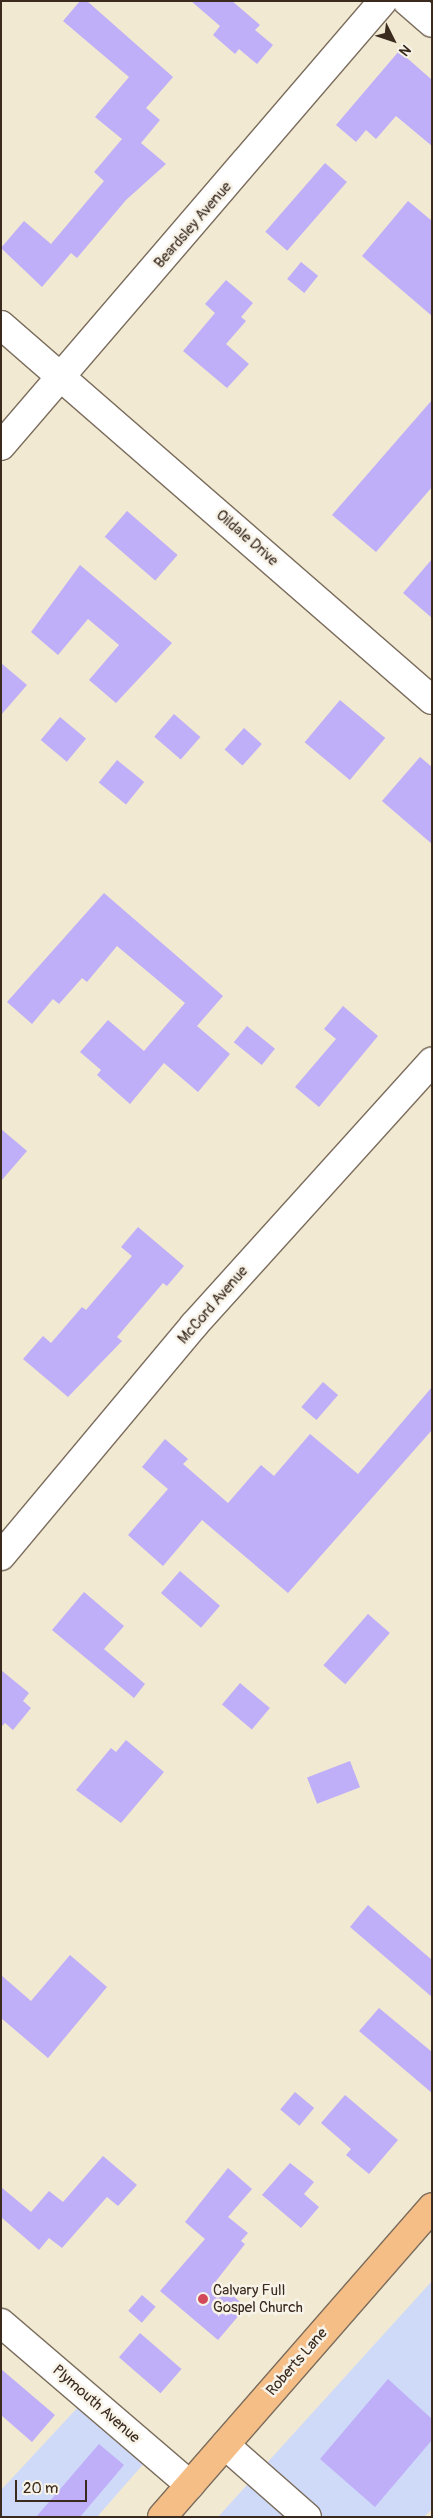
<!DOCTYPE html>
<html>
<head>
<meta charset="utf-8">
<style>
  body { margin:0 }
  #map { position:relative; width:433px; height:2518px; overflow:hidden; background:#f1e9d2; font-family:Pangolin,sans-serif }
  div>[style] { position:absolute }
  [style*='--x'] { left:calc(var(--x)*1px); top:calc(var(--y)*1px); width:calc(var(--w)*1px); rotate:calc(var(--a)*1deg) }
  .built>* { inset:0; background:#cfdaf9 }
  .building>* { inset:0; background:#bfaef8; transform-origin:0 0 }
  .roads { filter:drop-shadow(1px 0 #7b6d5d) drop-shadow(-1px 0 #7b6d5d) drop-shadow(0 1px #7b6d5d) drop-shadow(0 -1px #7b6d5d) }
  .minor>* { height:28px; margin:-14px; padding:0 14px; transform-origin:14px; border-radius:14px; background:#fff }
  .major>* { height:28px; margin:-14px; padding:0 14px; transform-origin:14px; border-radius:14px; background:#f6be87 }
  .dots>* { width:14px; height:14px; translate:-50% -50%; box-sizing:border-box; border:2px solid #f7f3e8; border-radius:50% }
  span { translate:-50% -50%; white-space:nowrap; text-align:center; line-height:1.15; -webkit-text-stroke:5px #f7f3e8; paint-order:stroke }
  .street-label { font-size:15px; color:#3b2a1e }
  .poi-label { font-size:15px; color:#3b2a1e }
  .left { translate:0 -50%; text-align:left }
  .frame { position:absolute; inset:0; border:2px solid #3b2a1e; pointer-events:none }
  .north { position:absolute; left:368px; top:15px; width:50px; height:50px; -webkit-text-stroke:4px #f7f3e8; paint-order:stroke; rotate:131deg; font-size:14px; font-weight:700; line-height:20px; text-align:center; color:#3b2a1e }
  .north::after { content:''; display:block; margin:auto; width:18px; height:22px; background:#3b2a1e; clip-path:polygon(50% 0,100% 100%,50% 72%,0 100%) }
  .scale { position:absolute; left:15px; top:2480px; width:72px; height:22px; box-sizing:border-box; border:2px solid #3b2a1e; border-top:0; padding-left:6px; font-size:15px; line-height:18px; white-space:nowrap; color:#3b2a1e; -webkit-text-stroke:4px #f7f3e8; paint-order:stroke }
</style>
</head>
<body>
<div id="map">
  <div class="built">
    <div style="clip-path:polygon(432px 2281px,432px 2509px,424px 2517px,218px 2517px)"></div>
    <div style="clip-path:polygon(93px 2391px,159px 2446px,97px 2517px,1px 2517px,1px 2490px)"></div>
  </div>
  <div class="building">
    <div style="clip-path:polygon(80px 1px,87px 1px,173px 77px,146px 108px,160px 120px,141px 143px,166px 164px,126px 200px,77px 258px,71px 253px,42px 287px,1px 248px,24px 221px,51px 244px,104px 181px,94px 172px,122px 139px,95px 117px,129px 77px,63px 21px)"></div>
    <div style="clip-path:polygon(191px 1px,232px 1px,260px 25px,255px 30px,273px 45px,257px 64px,239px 49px,235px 54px,213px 35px,220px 26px)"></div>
    <div style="clip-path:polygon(399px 51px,432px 80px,432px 146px,396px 116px,376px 139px,366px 130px,356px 142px,336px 125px)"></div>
    <div style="left:325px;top:163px;width:29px;height:91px;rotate:41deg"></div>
    <div style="clip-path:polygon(408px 201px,432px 221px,432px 316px,362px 256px)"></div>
    <div style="left:301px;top:262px;width:22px;height:22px;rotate:39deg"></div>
    <div style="clip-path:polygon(226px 280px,253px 303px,241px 317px,246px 321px,226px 344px,249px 364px,227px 388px,183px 351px,215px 313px,205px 304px)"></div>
    <div style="clip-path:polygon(432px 400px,432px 487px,376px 552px,332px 515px)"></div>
    <div style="left:127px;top:511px;width:67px;height:34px;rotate:41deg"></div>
    <div style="clip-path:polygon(432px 559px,432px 618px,403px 593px)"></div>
    <div style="clip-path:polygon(80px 565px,172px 643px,116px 703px,89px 680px,119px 645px,88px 619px,58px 655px,31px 632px)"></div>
    <div style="clip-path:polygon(1px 663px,27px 685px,1px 715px)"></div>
    <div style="left:340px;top:700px;width:59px;height:55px;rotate:40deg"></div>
    <div style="left:174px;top:714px;width:35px;height:30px;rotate:41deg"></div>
    <div style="left:60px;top:717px;width:34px;height:30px;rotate:40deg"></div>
    <div style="left:244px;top:728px;width:24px;height:29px;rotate:42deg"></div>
    <div style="clip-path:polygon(420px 757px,432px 767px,432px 844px,382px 801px)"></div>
    <div style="left:117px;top:760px;width:35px;height:29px;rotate:39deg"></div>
    <div style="clip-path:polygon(104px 893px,223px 996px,197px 1026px,230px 1054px,198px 1092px,164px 1063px,130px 1104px,97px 1075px,101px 1070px,80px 1052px,108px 1020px,144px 1051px,185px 1003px,117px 946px,87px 982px,82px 978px,59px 1004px,53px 999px,32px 1024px,7px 1002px)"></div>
    <div style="clip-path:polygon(343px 1006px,378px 1036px,319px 1107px,295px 1087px,336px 1039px,324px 1029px)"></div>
    <div style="left:247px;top:1026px;width:36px;height:21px;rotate:39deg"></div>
    <div style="clip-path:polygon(1px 1129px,27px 1151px,1px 1181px)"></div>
    <div style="clip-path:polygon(138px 1227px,184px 1266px,167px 1286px,163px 1283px,117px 1337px,122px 1341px,68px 1397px,23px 1359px,43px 1336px,51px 1343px,82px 1307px,86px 1310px,132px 1256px,121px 1247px)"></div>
    <div style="left:323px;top:1382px;width:20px;height:33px;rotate:41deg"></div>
    <div style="clip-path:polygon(432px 1387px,432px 1430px,288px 1593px,202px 1520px,163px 1566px,128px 1535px,168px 1489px,142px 1467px,165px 1439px,188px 1459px,183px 1464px,228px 1503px,261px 1465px,274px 1476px,310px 1434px,358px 1474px)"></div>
    <div style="left:180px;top:1571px;width:53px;height:29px;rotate:41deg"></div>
    <div style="clip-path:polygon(84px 1592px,124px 1626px,104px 1649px,145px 1684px,134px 1698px,52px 1630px)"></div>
    <div style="left:368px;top:1614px;width:29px;height:68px;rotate:41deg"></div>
    <div style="clip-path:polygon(1px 1670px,29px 1693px,23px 1701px,31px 1708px,13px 1730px,5px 1723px,1px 1727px)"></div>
    <div style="left:240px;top:1683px;width:39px;height:28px;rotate:40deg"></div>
    <div style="clip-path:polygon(126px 1740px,164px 1772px,121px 1823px,76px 1790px,111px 1748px,116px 1752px)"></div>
    <div style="left:350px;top:1761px;width:28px;height:46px;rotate:69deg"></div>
    <div style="clip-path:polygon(368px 1905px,432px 1960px,432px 1997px,350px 1927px)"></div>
    <div style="clip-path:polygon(70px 1955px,107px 1987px,48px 2058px,1px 2018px,1px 1975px,31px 2001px)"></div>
    <div style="clip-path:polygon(379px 2008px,432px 2052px,432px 2093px,359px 2031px)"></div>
    <div style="left:295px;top:2092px;width:25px;height:23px;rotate:40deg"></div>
    <div style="clip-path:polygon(345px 2095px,398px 2140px,369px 2174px,346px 2155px,351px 2149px,321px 2123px)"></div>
    <div style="clip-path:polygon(103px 2156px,137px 2185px,118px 2206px,107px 2197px,62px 2248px,49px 2238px,39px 2250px,1px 2217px,1px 2187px,31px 2212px,49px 2191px,63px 2202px)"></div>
    <div style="clip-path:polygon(290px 2163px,314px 2182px,304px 2194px,319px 2207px,301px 2228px,262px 2195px)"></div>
    <div style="clip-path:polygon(228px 2168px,252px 2189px,228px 2217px,248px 2233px,241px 2241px,245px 2244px,216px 2281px,246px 2307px,218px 2340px,160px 2291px,205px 2239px,185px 2222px)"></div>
    <div style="left:142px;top:2295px;width:18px;height:21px;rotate:41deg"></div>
    <div style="left:140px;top:2333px;width:55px;height:32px;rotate:41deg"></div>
    <div style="clip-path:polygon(1px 2369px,55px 2415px,32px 2442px,1px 2415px)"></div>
    <div style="clip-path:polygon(388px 2379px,432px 2419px,432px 2440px,375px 2507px,320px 2459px)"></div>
    <div style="clip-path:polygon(99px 2444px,124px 2465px,80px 2517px,36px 2517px)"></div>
  </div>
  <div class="roads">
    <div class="minor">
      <div style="--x:407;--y:1;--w:33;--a:41"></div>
      <div style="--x:1;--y:325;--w:571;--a:41.03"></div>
      <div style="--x:1;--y:446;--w:586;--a:-49.36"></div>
      <div style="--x:1;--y:1556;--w:301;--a:-50.1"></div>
      <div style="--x:194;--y:1325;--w:355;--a:-47.9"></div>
      <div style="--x:1;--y:2323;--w:249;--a:40.6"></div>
      <div style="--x:225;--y:2445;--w:109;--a:41.3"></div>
    </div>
    <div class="major">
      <div style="--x:162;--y:2517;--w:411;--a:-48.9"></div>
    </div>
  </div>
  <div class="dots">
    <div style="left:203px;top:2299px;background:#d1495b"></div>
  </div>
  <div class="street-label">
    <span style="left:193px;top:225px;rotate:-49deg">Beardsley Avenue</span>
    <span style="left:247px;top:538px;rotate:41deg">Oildale Drive</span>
    <span style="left:213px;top:1305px;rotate:-49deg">McCord Avenue</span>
    <span style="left:297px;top:2362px;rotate:-49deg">Roberts Lane</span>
    <span style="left:96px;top:2404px;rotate:41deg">Plymouth Avenue</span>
  </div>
  <div class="poi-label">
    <span class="left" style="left:213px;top:2299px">Calvary Full<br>Gospel Church</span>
  </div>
  <div class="frame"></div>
  <div class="north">N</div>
  <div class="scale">20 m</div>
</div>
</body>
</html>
